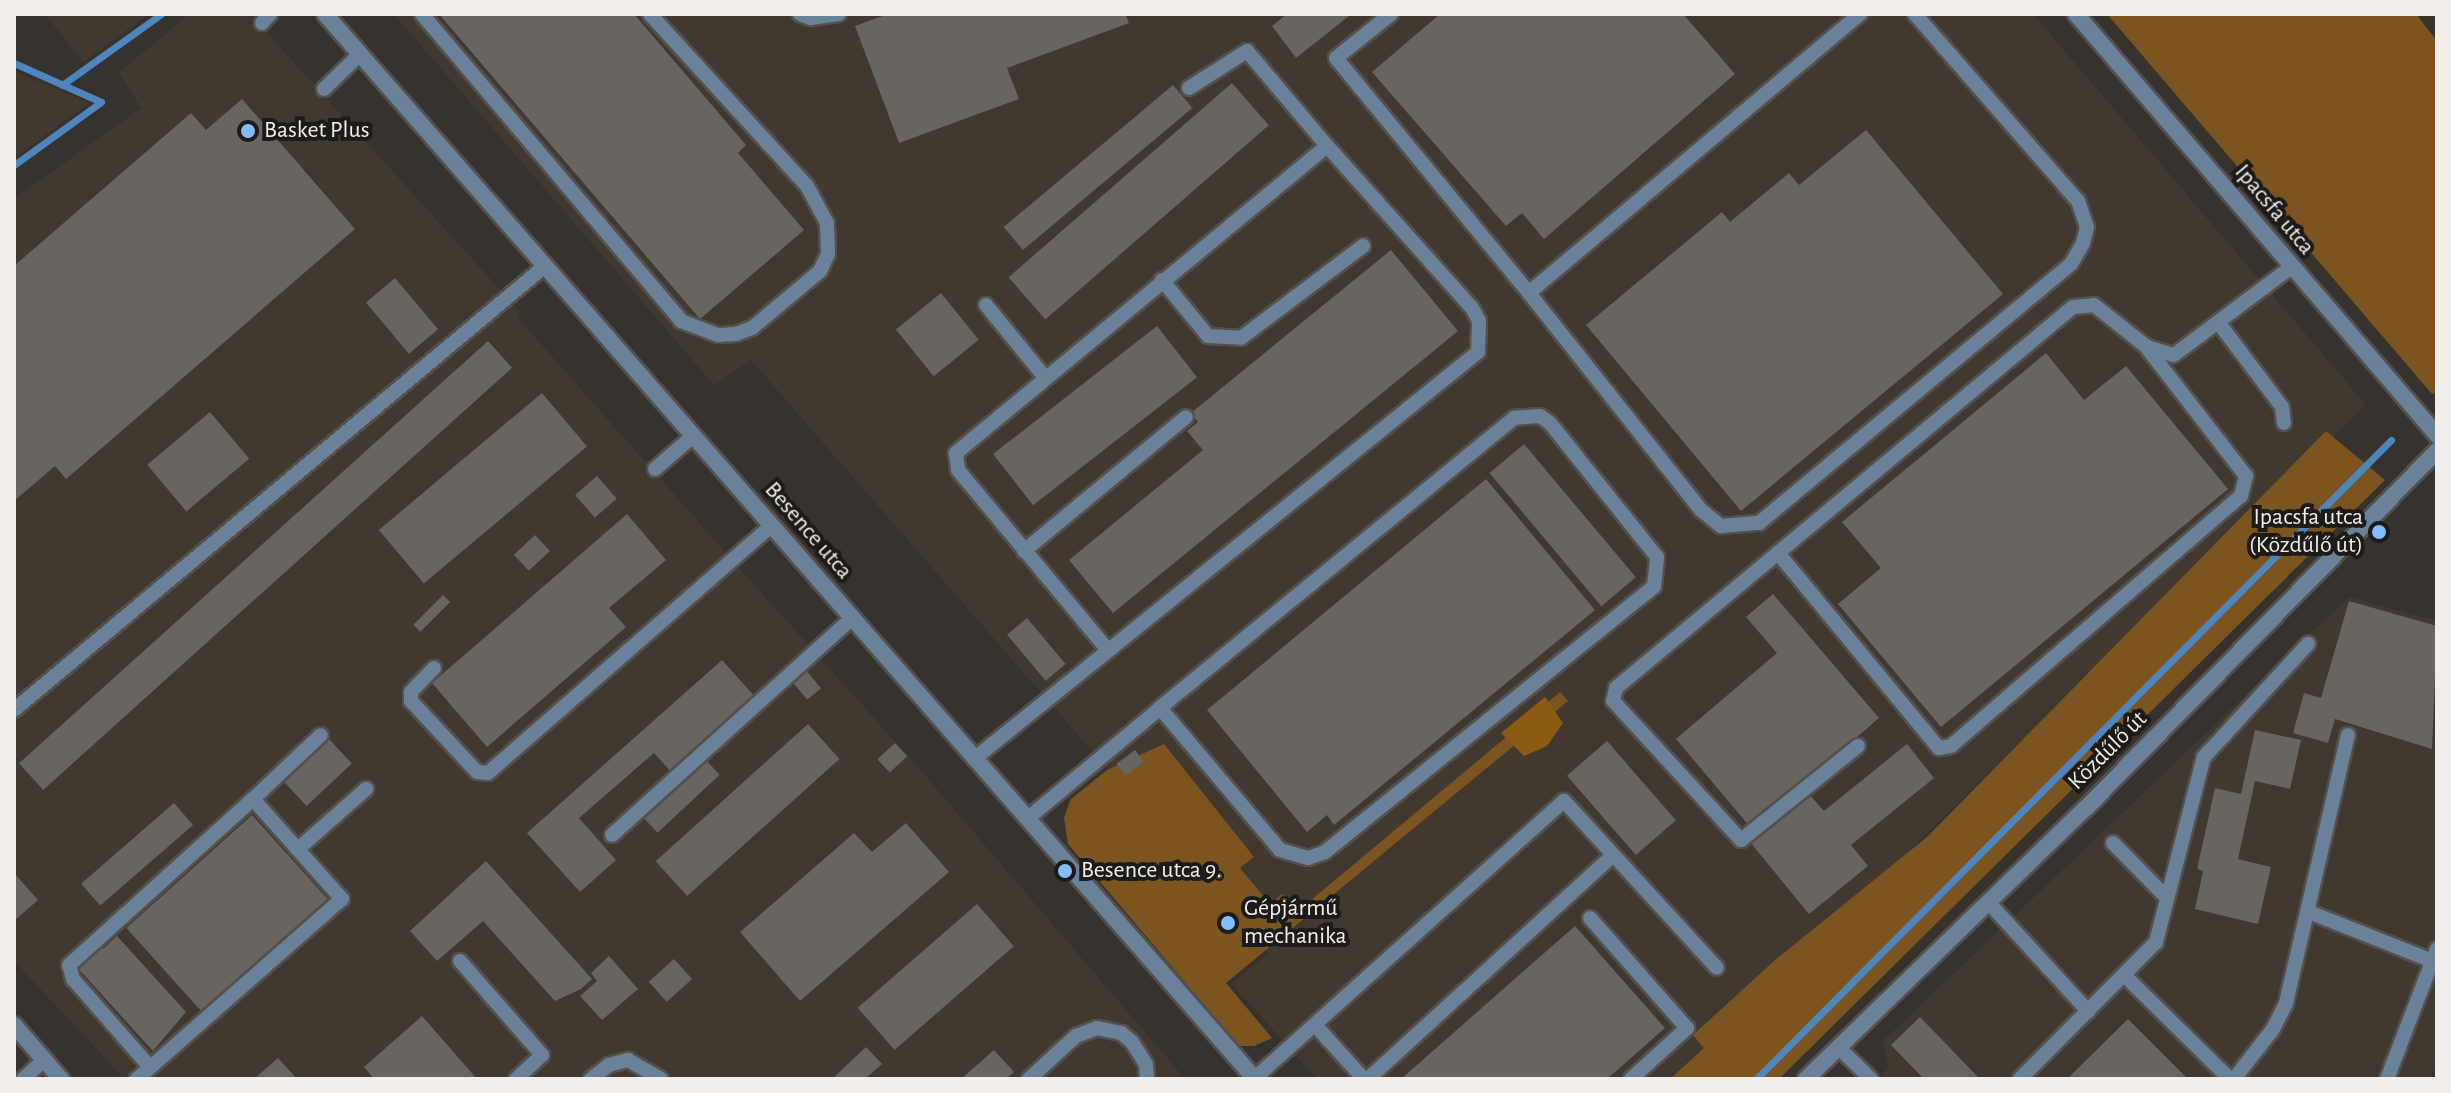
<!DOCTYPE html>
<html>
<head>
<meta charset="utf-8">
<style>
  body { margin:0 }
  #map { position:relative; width:2451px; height:1093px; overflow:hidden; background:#36332f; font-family:"Alegreya Sans",sans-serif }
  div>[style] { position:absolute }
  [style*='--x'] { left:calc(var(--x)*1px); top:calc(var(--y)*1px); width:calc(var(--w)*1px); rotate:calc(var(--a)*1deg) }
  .built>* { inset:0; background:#413930 }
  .green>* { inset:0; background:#7b5420 }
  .forest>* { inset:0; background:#8b5a13 }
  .stream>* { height:7px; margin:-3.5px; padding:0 3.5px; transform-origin:3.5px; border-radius:3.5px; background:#4e85bc }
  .building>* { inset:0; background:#686460; transform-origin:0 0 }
  .roads { filter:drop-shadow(2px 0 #54514d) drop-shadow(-2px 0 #54514d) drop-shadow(0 2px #54514d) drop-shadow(0 -2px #54514d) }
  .service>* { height:14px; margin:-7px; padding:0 7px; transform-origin:7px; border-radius:7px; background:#6a819a }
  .minor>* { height:16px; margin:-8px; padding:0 8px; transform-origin:8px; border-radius:8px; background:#6a819a }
  .dots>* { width:22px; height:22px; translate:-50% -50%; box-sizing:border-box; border:4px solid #1c1b19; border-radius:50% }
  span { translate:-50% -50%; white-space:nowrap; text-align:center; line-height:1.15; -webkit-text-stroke:8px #1c1b19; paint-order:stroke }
  .poi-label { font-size:24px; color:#f1eeec }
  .left { translate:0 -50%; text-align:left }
  .right { translate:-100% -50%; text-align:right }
  .street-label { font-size:24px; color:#f1eeec }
  .frame { position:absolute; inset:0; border:16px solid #f1eeec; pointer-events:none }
</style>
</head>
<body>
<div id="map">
  <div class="built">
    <div style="clip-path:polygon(45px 14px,149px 14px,83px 62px)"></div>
    <div style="clip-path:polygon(189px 14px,250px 14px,521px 313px,517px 317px,726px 553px,719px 561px,730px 573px,738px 567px,910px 758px,1185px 1079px,125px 1079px,14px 961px,14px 199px,141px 108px,119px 73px)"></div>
    <div style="clip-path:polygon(394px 14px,2033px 14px,2366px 405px,1675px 1079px,1317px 1079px,1232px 984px,1268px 953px,751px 360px,714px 385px)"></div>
    <div style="clip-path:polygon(14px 71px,89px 103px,14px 158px)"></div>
    <div style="clip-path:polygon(2349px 597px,2437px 621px,2437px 1064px,2429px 1079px,1877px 1079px,1888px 1068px,1883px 1041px)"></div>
  </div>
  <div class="green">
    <div style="clip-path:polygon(2107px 14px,2416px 14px,2437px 41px,2437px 392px,2432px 394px)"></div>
    <div style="clip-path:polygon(2326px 431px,2385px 480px,1779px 1079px,1670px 1079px,1704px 1048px,1693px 1035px,1774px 961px,1927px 837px)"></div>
    <div style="clip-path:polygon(1560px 692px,1568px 701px,1226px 983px,1272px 1038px,1254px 1046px,1239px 1046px,1068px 844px,1064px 818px,1070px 800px,1107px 770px,1164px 744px,1254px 857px,1240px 868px,1270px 904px,1282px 894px,1298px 911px)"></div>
  </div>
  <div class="forest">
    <div style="clip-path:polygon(1545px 697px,1563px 723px,1547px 746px,1524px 756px,1501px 733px)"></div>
  </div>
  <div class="stream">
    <div style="--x:14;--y:63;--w:95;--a:24.1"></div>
    <div style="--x:101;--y:102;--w:107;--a:144.1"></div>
    <div style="--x:62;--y:85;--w:122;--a:-35.6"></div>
    <div style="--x:1756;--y:1079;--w:901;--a:-45.18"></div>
  </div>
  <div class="building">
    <div style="clip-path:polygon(439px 14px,634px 14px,746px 145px,738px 153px,804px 230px,700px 319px)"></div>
    <div style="clip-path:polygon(888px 14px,1125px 14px,1129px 23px,1007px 68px,1019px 99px,899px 143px,855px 26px)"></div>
    <div style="clip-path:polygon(1287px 14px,1347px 14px,1349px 16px,1296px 58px,1272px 26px)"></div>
    <div style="clip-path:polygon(1440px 14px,1683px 14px,1735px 74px,1544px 239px,1522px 213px,1506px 226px,1372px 72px)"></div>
    <div style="left:1232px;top:83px;width:56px;height:296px;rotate:49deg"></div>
    <div style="left:1173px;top:85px;width:30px;height:221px;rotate:50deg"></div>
    <div style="clip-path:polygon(242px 99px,355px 229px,66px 479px,55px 466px,14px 501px,14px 266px,191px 113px,206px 130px)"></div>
    <div style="clip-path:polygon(1866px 130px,2003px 294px,1741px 511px,1586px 325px,1722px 212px,1730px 222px,1789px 173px,1799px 185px)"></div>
    <div style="clip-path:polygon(1391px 250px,1458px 331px,1113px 613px,1069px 560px,1203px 450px,1187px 431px,1198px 422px,1191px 413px)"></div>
    <div style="left:395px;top:278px;width:67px;height:38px;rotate:50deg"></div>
    <div style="left:941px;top:293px;width:60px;height:58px;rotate:51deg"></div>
    <div style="left:1157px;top:326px;width:65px;height:208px;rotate:52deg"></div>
    <div style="left:488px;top:341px;width:36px;height:631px;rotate:48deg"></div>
    <div style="clip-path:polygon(2046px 353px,2084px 400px,2126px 366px,2228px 489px,1941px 727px,1838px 604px,1881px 568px,1842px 522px)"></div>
    <div style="left:542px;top:393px;width:70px;height:213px;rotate:50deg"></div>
    <div style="left:210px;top:412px;width:61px;height:82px;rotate:50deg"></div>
    <div style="left:1524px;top:444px;width:174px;height:45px;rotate:50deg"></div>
    <div style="left:597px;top:476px;width:30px;height:29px;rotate:49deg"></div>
    <div style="clip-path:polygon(1486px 479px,1595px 610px,1334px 825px,1327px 815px,1307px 832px,1207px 710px)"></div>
    <div style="clip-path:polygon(627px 514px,666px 560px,609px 608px,626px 627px,487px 747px,432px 683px)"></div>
    <div style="left:535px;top:535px;width:22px;height:29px;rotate:47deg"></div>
    <div style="clip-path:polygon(1773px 594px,1879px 718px,1751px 828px,1676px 739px,1777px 653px,1746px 617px)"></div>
    <div style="left:443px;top:595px;width:10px;height:42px;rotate:45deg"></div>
    <div style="clip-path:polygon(2349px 601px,2437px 626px,2432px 749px,2335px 719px,2328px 743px,2293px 733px,2304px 693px,2321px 698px)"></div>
    <div style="left:1027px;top:618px;width:60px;height:26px;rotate:50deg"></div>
    <div style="clip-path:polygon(722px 660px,757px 699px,673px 774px,654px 753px,579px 818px,616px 860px,580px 892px,527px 833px)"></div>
    <div style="left:805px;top:669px;width:25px;height:18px;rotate:50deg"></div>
    <div style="left:808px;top:724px;width:47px;height:205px;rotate:48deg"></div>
    <div style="clip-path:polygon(2255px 730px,2301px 740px,2290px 789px,2255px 781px,2238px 859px,2271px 867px,2258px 924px,2195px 909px,2203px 871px,2197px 869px,2215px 788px,2241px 794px)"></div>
    <div style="left:328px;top:738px;width:35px;height:62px;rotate:47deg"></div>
    <div style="left:1607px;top:741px;width:105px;height:53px;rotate:49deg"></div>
    <div style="left:895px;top:743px;width:18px;height:24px;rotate:47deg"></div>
    <div style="clip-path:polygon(1907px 744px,1934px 778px,1851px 845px,1868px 866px,1809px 914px,1750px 842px,1809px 794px,1824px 811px)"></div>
    <div style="left:1135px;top:750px;width:15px;height:23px;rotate:53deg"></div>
    <div style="left:704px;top:758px;width:23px;height:85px;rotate:47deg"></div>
    <div style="left:174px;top:803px;width:29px;height:123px;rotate:49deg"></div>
    <div style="left:252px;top:815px;width:113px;height:169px;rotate:48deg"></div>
    <div style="clip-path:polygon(906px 823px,949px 872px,800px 1001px,740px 932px,854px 833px,872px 852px)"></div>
    <div style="clip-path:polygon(486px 861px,592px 979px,581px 989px,555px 1001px,483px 921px,437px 961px,410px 931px)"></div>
    <div style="clip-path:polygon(14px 873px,38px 900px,14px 921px)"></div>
    <div style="left:977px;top:904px;width:56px;height:158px;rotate:49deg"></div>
    <div style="clip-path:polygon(1575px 926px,1665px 1028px,1607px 1079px,1401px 1079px)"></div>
    <div style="clip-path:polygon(117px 936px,186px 1012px,153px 1051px,75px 965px,99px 944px,103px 949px)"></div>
    <div style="clip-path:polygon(609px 956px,638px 989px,602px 1020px,580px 996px,597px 981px,591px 973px)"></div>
    <div style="left:674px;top:959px;width:27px;height:34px;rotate:48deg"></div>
    <div style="clip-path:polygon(422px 1016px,477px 1079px,374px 1079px,364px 1067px)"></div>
    <div style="clip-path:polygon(1920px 1017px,1978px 1077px,1975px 1079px,1924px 1079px,1891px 1045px)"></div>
    <div style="clip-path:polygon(2128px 1019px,2188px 1079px,2067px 1079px)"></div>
    <div style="clip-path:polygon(866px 1047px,882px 1064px,865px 1079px,832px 1079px)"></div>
    <div style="clip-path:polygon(994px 1050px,1014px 1072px,1006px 1079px,961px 1079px)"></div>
    <div style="clip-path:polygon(278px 1058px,297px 1079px,254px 1079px)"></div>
  </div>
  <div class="roads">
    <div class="service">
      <div style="--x:422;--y:14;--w:402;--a:49.8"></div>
      <div style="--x:681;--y:321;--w:40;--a:21"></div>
      <div style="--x:718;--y:335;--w:18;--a:-3"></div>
      <div style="--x:736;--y:334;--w:17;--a:-21"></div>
      <div style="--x:752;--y:328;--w:89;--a:-40"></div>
      <div style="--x:820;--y:271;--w:19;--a:-65"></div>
      <div style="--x:828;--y:254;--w:31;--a:-92"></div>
      <div style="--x:827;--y:223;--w:42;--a:-118.4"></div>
      <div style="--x:807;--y:186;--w:233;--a:-132.4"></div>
      <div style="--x:800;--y:14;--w:11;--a:22"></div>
      <div style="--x:810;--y:18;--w:29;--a:-8"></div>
      <div style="--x:1391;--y:14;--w:70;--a:141.3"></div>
      <div style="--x:1336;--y:58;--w:304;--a:50.6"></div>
      <div style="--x:1860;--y:14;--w:433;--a:139.9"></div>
      <div style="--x:1529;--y:293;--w:277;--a:51.6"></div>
      <div style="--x:1701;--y:510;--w:26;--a:39"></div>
      <div style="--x:1721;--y:526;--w:38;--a:-5"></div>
      <div style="--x:1759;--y:523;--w:405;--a:-39.7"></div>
      <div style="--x:2071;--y:264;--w:24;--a:-60"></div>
      <div style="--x:2083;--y:243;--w:16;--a:-76"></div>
      <div style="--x:2087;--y:227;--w:28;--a:-109"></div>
      <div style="--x:2078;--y:201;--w:248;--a:-131.1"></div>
      <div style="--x:262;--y:23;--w:12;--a:-48"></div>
      <div style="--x:1189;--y:88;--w:69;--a:-32.5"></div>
      <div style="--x:1247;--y:51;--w:124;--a:49.9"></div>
      <div style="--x:324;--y:89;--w:50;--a:-44.2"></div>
      <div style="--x:1162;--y:280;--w:72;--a:50.6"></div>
      <div style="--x:1208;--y:336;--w:33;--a:3"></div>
      <div style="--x:1241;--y:338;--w:153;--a:-37"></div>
      <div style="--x:986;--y:305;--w:92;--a:50.8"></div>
      <div style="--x:2218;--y:322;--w:106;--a:53"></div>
      <div style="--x:2282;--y:407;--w:16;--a:83"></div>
      <div style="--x:655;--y:469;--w:50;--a:-41"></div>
      <div style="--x:1024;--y:551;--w:210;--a:-39.6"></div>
      <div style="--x:1778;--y:553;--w:253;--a:50.5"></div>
      <div style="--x:1939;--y:748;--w:12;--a:-9"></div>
      <div style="--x:1951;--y:746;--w:383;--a:-40.8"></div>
      <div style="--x:2241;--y:496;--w:21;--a:-76"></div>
      <div style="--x:2246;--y:476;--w:162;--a:-127.7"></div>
      <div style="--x:434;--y:668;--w:33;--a:134"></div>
      <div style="--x:411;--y:692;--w:9;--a:90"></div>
      <div style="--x:411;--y:701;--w:97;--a:47.1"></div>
      <div style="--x:477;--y:772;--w:11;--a:5"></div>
      <div style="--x:488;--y:773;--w:376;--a:-41.1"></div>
      <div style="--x:14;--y:710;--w:692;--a:-39.9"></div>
      <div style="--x:1858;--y:746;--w:150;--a:141.2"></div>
      <div style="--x:1741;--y:840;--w:189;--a:-132.6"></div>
      <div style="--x:1613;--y:701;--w:13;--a:-77"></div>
      <div style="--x:1616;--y:688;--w:595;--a:-39.82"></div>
      <div style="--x:2073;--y:307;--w:21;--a:-5"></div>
      <div style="--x:2094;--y:305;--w:68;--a:38.4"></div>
      <div style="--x:2147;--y:347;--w:28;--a:17"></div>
      <div style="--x:2174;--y:355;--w:146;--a:-36.9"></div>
      <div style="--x:974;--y:759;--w:648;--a:-38.92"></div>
      <div style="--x:1478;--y:352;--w:31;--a:-88"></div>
      <div style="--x:1479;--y:321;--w:15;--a:-118"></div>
      <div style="--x:1472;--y:308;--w:217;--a:-131.8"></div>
      <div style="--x:1327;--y:146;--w:482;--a:140.4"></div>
      <div style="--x:956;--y:453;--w:17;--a:83"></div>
      <div style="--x:958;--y:470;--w:234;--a:50.2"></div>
      <div style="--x:253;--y:799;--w:93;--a:-43.3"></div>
      <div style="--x:1027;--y:819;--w:173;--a:-39.8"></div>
      <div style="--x:1160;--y:708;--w:186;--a:49.8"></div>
      <div style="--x:1280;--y:850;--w:29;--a:16"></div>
      <div style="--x:1308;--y:858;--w:18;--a:-19"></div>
      <div style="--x:1325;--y:852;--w:422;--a:-38.9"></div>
      <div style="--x:1654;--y:587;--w:30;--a:-84"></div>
      <div style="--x:1657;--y:557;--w:171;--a:-128.6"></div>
      <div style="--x:1550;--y:423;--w:12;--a:-145"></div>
      <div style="--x:1540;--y:416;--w:26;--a:176"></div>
      <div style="--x:1514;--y:418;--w:458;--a:140.7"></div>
      <div style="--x:612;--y:835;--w:324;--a:-42.1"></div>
      <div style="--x:2113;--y:843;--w:76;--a:45.5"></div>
      <div style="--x:298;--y:849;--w:91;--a:-41.4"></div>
      <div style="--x:1989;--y:903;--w:147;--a:47.5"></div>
      <div style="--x:2309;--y:912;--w:133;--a:21.6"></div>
      <div style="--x:1590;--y:918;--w:147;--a:48.6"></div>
      <div style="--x:1687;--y:1028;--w:76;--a:137.7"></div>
      <div style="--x:460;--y:961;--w:125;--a:48.9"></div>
      <div style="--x:542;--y:1055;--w:35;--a:137"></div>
      <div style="--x:2124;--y:975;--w:148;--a:44.5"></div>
      <div style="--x:1315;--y:1025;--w:73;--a:47.8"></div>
      <div style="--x:1838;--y:1047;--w:46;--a:44.1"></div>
      <div style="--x:1255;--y:1078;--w:415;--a:-41.9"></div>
      <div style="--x:1564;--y:801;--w:226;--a:47.5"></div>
      <div style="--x:23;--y:1079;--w:28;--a:-42"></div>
      <div style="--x:137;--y:1079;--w:273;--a:-41.3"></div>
      <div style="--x:342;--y:899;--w:134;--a:-131.7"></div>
      <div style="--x:253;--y:799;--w:248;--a:137.9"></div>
      <div style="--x:69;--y:965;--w:15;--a:74"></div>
      <div style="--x:73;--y:979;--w:117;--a:48.8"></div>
      <div style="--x:591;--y:1079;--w:23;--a:-38"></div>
      <div style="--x:609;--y:1065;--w:20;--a:-15"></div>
      <div style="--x:628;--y:1060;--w:38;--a:30"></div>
      <div style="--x:1029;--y:1079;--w:64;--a:-42.5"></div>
      <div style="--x:1076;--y:1036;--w:22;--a:-21"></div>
      <div style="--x:1097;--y:1028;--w:25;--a:12"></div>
      <div style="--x:1121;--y:1033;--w:14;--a:39"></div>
      <div style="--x:1132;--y:1042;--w:26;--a:58"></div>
      <div style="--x:1146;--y:1064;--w:15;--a:86"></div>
      <div style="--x:1368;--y:1079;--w:332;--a:-42.4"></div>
      <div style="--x:2020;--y:1079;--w:193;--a:-45.2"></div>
      <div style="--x:2156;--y:942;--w:191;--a:-75.5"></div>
      <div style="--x:2204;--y:757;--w:154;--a:-47.4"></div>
      <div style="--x:2234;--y:1079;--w:63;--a:-52"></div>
      <div style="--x:2273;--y:1029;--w:29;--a:-63"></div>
      <div style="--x:2286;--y:1003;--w:275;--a:-77"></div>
      <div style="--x:2387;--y:1079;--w:139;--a:-69"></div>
    </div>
    <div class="minor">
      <div style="--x:325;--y:14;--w:1414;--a:48.87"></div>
      <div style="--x:2076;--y:14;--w:555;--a:49.39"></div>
      <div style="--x:14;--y:1025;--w:72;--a:49"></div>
      <div style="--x:1806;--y:1079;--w:390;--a:-44.1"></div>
      <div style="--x:2086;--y:808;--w:501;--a:-45.49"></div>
    </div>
  </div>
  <div class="dots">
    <div style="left:248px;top:131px;background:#81bdfa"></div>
    <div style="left:2379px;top:532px;background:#81bdfa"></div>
    <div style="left:1065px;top:871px;background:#81bdfa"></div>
    <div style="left:1228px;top:923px;background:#81bdfa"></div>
  </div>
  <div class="poi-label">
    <span class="left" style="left:264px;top:131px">Basket Plus</span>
    <span class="right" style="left:2363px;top:532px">Ipacsfa utca<br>(Közdűlő út)</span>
    <span class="left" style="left:1081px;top:871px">Besence utca 9.</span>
    <span class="left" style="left:1244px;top:923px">Gépjármű<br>mechanika</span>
  </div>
  <div class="street-label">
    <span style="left:2274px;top:210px;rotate:50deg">Ipacsfa utca</span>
    <span style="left:808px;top:531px;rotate:49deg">Besence utca</span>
    <span style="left:2108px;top:751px;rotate:-45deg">Közdűlő út</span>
  </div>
  <div class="frame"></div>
</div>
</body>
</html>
